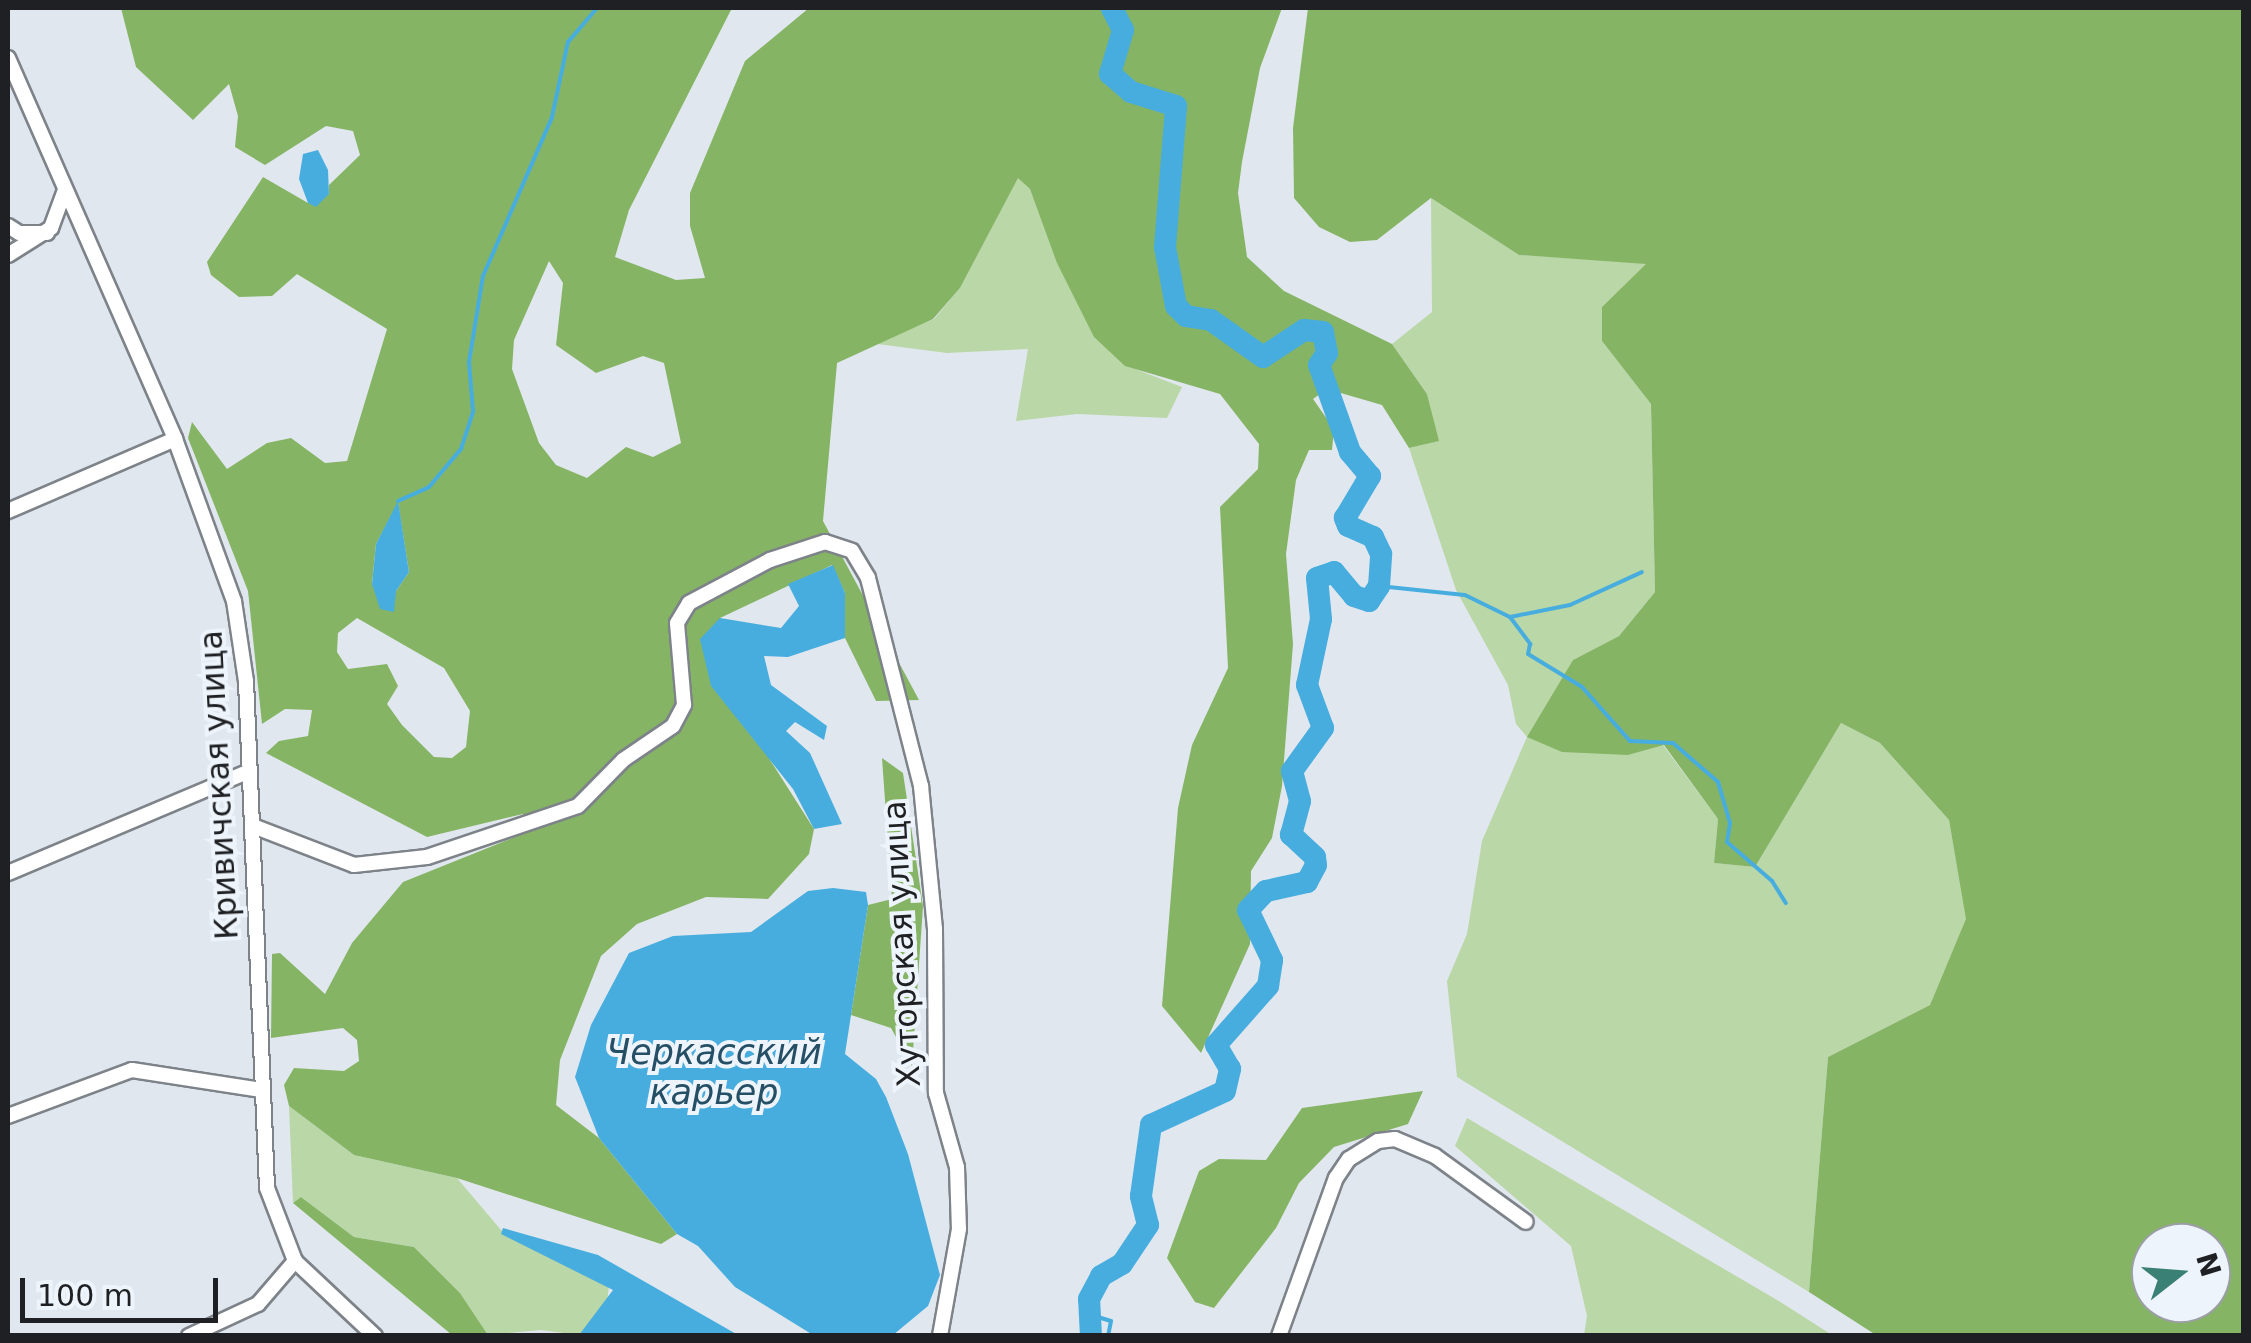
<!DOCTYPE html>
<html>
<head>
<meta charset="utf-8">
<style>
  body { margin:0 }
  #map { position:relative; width:2251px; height:1343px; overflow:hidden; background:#e1e7ee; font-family:"DejaVu Sans",sans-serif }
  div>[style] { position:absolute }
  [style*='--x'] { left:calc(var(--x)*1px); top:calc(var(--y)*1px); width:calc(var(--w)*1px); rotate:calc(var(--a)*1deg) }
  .green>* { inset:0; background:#bad7a7 }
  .forest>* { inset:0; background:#86b465 }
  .water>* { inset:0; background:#47addf }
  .stream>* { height:4px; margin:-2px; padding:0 2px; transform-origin:2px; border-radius:2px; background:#47addf }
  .river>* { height:22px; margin:-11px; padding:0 11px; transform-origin:11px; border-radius:11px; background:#47addf }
  .roads { filter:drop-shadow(2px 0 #7d8389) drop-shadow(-2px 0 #7d8389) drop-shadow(0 2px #7d8389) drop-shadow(0 -2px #7d8389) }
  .minor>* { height:14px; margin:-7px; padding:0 7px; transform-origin:7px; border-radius:7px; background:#fff }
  span { translate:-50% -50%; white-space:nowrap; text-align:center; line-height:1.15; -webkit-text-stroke:8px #eef4fb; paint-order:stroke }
  .street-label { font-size:32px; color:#1e2023 }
  .water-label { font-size:35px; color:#254f65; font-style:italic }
  .frame { position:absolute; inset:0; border:10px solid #1e2023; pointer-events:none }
  .north { position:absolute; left:2131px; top:1223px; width:100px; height:100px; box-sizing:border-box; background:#eef4fb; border:2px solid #9b9fa5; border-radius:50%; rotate:73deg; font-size:28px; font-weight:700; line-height:40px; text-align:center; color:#1e2023 }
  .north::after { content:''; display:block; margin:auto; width:35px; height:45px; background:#3a8075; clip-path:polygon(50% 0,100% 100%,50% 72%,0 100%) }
  .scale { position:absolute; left:20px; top:1278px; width:198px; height:45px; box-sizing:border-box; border:5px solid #1e2023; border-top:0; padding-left:12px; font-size:30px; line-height:35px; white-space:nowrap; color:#1e2023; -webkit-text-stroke:8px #eef4fb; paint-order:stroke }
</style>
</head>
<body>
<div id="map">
  <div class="green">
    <div style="clip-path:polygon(1018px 177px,1030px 189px,1076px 297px,1125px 365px,1182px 387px,1167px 418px,1077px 414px,1016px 421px,1028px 349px,947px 353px,870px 343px,934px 319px,960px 288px)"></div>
    <div style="clip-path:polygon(1431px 198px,1519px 255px,1648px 263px,1602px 307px,1602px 341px,1651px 404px,1655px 592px,1619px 636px,1573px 660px,1550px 707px,1628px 755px,1663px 745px,1718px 819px,1714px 863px,1755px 867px,1841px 723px,1880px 743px,1949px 820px,1967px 919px,1930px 1005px,1828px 1057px,1809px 1292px,1457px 1077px,1447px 981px,1467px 934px,1482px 841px,1527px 737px,1516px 724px,1508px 685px,1456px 590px,1409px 448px,1438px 441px,1427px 394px,1392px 344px,1432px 312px)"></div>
    <div style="clip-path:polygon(289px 1106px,354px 1155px,457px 1178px,501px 1230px,609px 1286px,607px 1302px,579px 1335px,541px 1330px,488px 1335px,460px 1293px,414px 1247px,354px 1237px,301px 1197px,293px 1203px)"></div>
    <div style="clip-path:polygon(1467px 1118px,1782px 1303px,1832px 1335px,1584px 1335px,1587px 1316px,1571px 1246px,1455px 1146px)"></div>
  </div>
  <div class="forest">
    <div style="clip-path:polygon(evenodd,121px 8px,732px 8px,629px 210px,615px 257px,676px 280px,705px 278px,690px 226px,690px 193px,745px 61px,809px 8px,1282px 8px,1260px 68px,1242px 162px,1238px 193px,1247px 257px,1284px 291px,1392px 344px,1427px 394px,1439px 441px,1409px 448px,1382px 405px,1327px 389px,1313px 399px,1334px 429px,1332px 450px,1309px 450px,1296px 480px,1286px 554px,1293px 644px,1282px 786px,1272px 838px,1251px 871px,1250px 944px,1201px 1053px,1162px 1006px,1178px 808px,1192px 745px,1228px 668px,1220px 507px,1258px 469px,1259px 444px,1220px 394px,1125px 366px,1094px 337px,1057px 263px,1030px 189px,1018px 178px,960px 288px,933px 319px,837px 363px,823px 521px,919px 700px,876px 701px,845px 638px,845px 593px,832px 565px,720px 618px,765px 752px,814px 829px,809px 854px,768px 899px,706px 897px,637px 924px,601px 956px,560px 1060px,556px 1105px,599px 1138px,677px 1234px,661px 1244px,457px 1178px,354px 1155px,289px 1106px,284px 1085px,294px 1068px,344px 1071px,359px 1061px,357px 1040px,343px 1028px,271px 1038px,272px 954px,280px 953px,325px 994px,352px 943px,403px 882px,525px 833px,523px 814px,427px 837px,266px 753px,279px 741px,308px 736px,312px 710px,285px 709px,262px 724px,248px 591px,188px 438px,192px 422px,227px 469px,267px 443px,291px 438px,325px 463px,347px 461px,387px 329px,297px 274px,272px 296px,239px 297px,211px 275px,207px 262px,263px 177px,308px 203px,329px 194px,329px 185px,360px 155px,353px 131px,326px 126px,265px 165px,235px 147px,238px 116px,229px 84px,193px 120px,136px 67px,121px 8px,549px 261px,563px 283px,556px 345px,596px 373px,643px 356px,664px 363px,681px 443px,653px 457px,626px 447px,587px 478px,556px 465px,539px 443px,512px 369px,514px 340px,549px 261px,121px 8px,398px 503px,409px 572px,396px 591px,372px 584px,376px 544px,398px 503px,121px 8px,357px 618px,444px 668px,470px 711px,466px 747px,452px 758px,434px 757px,402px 725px,387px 704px,398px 686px,387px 664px,348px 669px,337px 652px,338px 633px,357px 618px)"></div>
    <div style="clip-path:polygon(evenodd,1308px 8px,2243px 8px,2243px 1335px,1876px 1335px,1809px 1292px,1828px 1057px,1930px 1005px,1966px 919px,1949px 820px,1880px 743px,1841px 723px,1755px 867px,1714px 863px,1718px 819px,1664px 745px,1628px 755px,1562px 752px,1527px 737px,1573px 660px,1619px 636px,1655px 592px,1651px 404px,1602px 341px,1602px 307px,1646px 264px,1519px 255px,1431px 198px,1377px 240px,1350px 242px,1319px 227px,1294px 198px,1293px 128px,1308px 8px,2211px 1243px,2211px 1303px,2151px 1303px,2151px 1243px,2211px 1243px)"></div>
    <div style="clip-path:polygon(882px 758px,903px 773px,923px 906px,912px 1066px,891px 1028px,851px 1015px,868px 905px,892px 899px)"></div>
    <div style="clip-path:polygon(1423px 1091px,1408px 1124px,1334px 1147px,1299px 1183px,1276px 1228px,1214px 1308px,1195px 1302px,1167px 1258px,1199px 1171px,1219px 1159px,1266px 1160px,1302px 1108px)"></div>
    <div style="clip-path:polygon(301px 1197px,354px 1237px,414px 1247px,460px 1293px,488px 1335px,452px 1335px,293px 1203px)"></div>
  </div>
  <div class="water">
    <div style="clip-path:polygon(318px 150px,328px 170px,329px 194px,316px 207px,308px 203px,299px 179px,303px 154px)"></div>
    <div style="clip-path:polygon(398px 501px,409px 572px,396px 591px,394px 612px,380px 609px,372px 584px,376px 544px)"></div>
    <div style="clip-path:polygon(833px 565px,845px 593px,845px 638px,788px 657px,764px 656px,771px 685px,827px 726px,824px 740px,795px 722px,786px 731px,810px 753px,842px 824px,814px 829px,793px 789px,711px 686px,700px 639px,720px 618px,781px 628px,799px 606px,788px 584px)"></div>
    <div style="clip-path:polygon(833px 888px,866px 892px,868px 905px,845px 1054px,876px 1079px,886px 1097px,908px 1154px,940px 1275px,928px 1306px,893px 1335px,813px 1335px,735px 1287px,698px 1246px,677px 1234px,599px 1138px,575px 1077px,591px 1025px,629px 953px,673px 936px,751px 932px,808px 891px)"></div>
    <div style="clip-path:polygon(503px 1228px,598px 1255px,738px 1335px,579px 1335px,613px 1290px,501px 1234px)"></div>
  </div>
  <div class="stream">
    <div style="--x:398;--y:501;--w:34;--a:-24"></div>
    <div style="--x:429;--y:487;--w:50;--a:-49.9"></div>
    <div style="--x:461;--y:449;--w:40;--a:-72"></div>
    <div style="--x:473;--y:411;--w:49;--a:-94.7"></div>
    <div style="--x:469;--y:362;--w:87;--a:-80.8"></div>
    <div style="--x:483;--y:276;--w:173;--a:-66.5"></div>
    <div style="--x:552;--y:117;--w:77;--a:-78"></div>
    <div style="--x:568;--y:42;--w:45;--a:-49.5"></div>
    <div style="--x:1379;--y:586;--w:86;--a:6"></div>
    <div style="--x:1465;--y:595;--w:50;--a:26.1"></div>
    <div style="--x:1510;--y:617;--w:34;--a:53"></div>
    <div style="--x:1530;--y:644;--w:10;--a:101"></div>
    <div style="--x:1528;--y:654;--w:63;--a:31.4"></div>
    <div style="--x:1582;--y:687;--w:72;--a:48.4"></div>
    <div style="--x:1630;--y:741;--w:43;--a:2.7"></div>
    <div style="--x:1673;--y:743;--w:60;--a:40.9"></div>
    <div style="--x:1718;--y:782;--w:43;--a:73.7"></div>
    <div style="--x:1730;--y:823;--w:19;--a:99"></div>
    <div style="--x:1727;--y:842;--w:60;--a:40.9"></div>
    <div style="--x:1772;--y:881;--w:26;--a:58"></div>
    <div style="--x:1510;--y:617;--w:61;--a:-11.3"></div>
    <div style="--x:1570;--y:605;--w:79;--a:-24.6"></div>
    <div style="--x:1088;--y:1314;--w:24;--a:17"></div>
    <div style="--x:1111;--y:1321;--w:15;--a:101"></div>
  </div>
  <div class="river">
    <div style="--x:1091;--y:1336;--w:37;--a:-93"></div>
    <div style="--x:1089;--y:1299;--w:26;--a:-62"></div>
    <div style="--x:1101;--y:1276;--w:24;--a:-30"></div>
    <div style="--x:1122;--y:1264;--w:47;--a:-56.3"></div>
    <div style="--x:1148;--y:1225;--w:30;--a:-104"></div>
    <div style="--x:1141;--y:1196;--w:72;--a:-82"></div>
    <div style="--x:1151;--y:1125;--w:81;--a:-24.7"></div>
    <div style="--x:1225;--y:1091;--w:23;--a:-77"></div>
    <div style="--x:1230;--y:1069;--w:28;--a:-120"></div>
    <div style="--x:1216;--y:1045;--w:79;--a:-48.6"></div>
    <div style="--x:1268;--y:986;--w:26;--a:-81"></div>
    <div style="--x:1272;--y:960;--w:55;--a:-115.6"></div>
    <div style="--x:1248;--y:910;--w:26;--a:-47"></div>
    <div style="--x:1266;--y:891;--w:42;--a:-12.4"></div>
    <div style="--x:1307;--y:882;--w:19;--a:-62"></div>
    <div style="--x:1316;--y:865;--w:8;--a:-97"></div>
    <div style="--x:1315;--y:857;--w:33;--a:-137"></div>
    <div style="--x:1291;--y:835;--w:35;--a:-75"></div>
    <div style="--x:1300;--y:801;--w:31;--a:-105"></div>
    <div style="--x:1292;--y:771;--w:53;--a:-54.2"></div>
    <div style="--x:1323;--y:728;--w:46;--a:-110.4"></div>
    <div style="--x:1307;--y:685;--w:67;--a:-78"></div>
    <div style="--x:1321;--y:619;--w:41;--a:-95.6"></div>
    <div style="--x:1317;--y:578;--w:18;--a:-19"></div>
    <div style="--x:1334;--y:572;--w:31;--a:50"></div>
    <div style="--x:1354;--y:596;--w:16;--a:18"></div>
    <div style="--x:1369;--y:601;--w:18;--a:-56"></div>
    <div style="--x:1379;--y:586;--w:32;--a:-86"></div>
    <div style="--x:1381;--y:554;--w:19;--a:-115"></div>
    <div style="--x:1373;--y:537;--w:27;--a:-156"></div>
    <div style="--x:1348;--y:526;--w:9;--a:-111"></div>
    <div style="--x:1345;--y:518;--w:49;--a:-59.2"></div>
    <div style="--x:1370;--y:476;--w:31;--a:-130"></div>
    <div style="--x:1350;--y:452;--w:92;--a:-109.6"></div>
    <div style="--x:1319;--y:365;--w:14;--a:-56"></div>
    <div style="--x:1327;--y:353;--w:21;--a:-101"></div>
    <div style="--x:1323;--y:332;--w:19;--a:-174"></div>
    <div style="--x:1304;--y:330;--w:49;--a:146.6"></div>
    <div style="--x:1263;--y:357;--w:64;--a:-144.6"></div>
    <div style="--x:1211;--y:320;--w:25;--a:-171"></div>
    <div style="--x:1186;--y:316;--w:14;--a:-135"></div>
    <div style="--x:1176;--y:306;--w:60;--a:-100.6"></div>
    <div style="--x:1165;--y:247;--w:141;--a:-85.5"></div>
    <div style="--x:1176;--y:106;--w:47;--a:-162.7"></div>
    <div style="--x:1131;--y:92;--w:28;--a:-139"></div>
    <div style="--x:1110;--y:74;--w:46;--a:-73.5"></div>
    <div style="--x:1123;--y:30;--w:25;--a:-117"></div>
  </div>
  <div class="roads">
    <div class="minor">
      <div style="--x:8;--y:58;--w:416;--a:66.3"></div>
      <div style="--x:175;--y:439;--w:172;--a:70"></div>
      <div style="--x:234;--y:601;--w:81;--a:81.5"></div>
      <div style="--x:246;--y:681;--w:507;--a:87.63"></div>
      <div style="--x:267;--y:1188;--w:78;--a:69"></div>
      <div style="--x:295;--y:1261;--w:110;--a:43.2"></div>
      <div style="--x:8;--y:226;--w:13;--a:32"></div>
      <div style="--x:19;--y:233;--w:28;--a:0"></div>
      <div style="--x:8;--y:255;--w:51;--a:-32.1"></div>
      <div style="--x:51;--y:228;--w:40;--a:-69.8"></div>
      <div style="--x:8;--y:511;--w:182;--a:-23.3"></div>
      <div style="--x:253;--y:826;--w:108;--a:21.1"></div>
      <div style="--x:354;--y:865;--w:73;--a:-6.3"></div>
      <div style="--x:427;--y:857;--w:159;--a:-18.7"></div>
      <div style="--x:578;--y:806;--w:64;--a:-45.6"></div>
      <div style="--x:623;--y:760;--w:60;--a:-34.2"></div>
      <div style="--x:673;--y:726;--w:24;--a:-62"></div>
      <div style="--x:684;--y:705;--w:82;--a:-94.9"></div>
      <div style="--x:677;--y:623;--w:23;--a:-59"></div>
      <div style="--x:689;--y:603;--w:92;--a:-28"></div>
      <div style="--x:770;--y:560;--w:58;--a:-18.1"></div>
      <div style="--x:825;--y:542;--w:28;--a:18"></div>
      <div style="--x:852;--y:551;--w:31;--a:59"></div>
      <div style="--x:868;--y:578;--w:215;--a:75.7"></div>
      <div style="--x:921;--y:786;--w:144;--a:84.4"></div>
      <div style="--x:935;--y:929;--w:164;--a:89.7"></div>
      <div style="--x:936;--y:1093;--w:77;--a:74.2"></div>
      <div style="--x:957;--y:1167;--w:62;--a:88.2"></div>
      <div style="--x:959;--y:1229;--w:109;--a:100.1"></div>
      <div style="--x:8;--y:873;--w:262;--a:-22.9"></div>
      <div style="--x:8;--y:1116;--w:132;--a:-20.4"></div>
      <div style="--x:132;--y:1070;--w:131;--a:8.8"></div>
      <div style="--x:189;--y:1336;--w:76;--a:-24.9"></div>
      <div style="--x:258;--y:1304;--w:57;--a:-49.3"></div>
      <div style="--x:1279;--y:1336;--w:168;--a:-70.2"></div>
      <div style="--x:1336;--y:1178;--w:23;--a:-56"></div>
      <div style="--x:1349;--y:1159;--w:34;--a:-32"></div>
      <div style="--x:1378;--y:1141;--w:17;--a:-7"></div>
      <div style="--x:1395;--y:1139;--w:43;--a:23"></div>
      <div style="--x:1435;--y:1156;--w:112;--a:36"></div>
    </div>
  </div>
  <div class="street-label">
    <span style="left:219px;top:785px;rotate:-93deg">Кривичская улица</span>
    <span style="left:902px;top:944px;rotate:-93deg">Хуторская улица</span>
  </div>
  <div class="water-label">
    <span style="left:714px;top:1072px">Черкасский<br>карьер</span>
  </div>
  <div class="frame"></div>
  <div class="north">N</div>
  <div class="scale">100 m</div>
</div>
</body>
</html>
